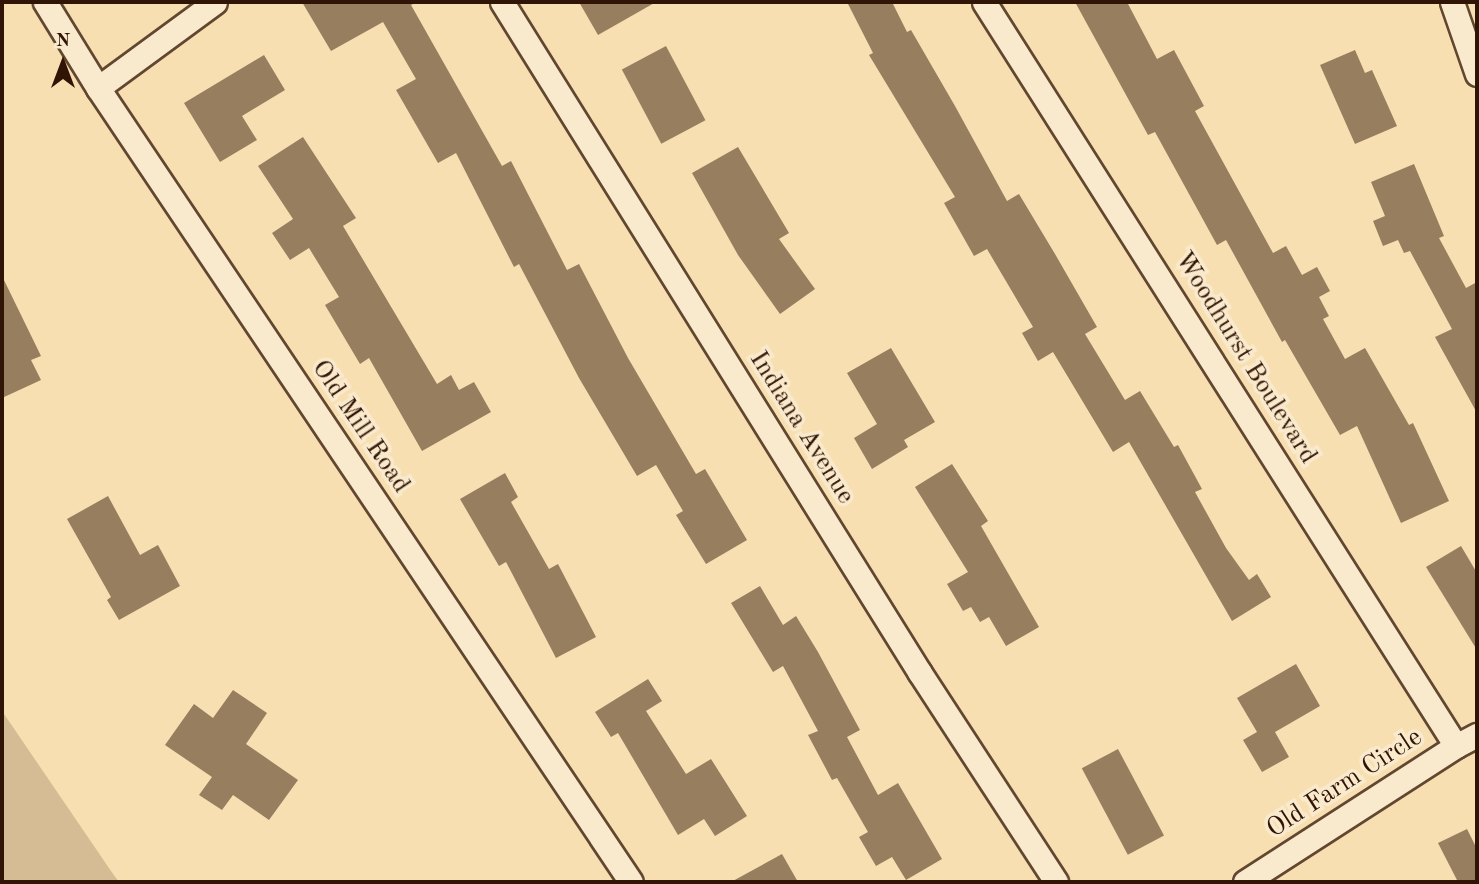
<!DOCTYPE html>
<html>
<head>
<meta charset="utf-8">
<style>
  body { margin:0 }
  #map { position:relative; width:1479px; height:884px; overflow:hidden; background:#f7dfb2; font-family:"Old Standard TT",serif }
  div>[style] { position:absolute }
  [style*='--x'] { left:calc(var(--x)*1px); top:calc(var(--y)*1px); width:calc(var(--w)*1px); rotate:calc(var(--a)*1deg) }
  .green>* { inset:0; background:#d5bc95 }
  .building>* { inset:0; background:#977e5f; transform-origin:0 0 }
  .roads { filter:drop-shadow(2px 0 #624730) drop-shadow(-2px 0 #624730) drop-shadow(0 2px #624730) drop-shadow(0 -2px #624730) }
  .street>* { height:23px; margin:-11.5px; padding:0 11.5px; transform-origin:11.5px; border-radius:11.5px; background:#faeacd }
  span { translate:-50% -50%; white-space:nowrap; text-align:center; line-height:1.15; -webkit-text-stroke:7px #faeacd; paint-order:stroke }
  .street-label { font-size:26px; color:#301405 }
  .frame { position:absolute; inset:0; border:4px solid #301405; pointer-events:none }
  .north { position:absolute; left:28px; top:28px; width:70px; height:70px; -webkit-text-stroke:5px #faeacd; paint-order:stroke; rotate:0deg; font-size:19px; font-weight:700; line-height:28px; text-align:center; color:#301405 }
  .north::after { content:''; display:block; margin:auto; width:24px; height:32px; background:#301405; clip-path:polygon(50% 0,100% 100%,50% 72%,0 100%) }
</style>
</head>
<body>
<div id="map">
  <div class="green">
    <div style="clip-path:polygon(2px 711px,111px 871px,119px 882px,2px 882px)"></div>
  </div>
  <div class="building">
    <div style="clip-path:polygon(302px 2px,417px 2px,411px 5px,502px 166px,511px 161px,567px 270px,579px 264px,628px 358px,696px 474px,705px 469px,747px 540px,706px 564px,676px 515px,683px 511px,656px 465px,637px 476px,579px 378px,519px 264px,514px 267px,456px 153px,438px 163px,396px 90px,416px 79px,383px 22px,331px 51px)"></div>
    <div style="clip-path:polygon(579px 2px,656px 2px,598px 35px)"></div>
    <div style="clip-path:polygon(847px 2px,892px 2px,907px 32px,911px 30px,955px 106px,1007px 201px,1019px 194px,1055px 254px,1097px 327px,1085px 334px,1125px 400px,1140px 391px,1174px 447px,1178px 445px,1202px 489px,1195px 492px,1226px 548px,1249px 580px,1257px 574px,1271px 597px,1232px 621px,1129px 442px,1113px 452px,1053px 352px,1038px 361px,1022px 333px,1033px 327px,987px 249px,974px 256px,944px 203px,955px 197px,869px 55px,873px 53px)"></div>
    <div style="clip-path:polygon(1075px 2px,1127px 2px,1157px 59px,1174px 50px,1204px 106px,1195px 111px,1273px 253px,1286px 246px,1302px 275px,1317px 267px,1330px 291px,1319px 297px,1329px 316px,1323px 319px,1345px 359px,1365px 348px,1409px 425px,1413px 423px,1449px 501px,1401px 523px,1357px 426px,1340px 435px,1285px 340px,1282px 342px,1226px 240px,1217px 245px,1155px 132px,1148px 135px)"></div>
    <div style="left:666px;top:46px;width:84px;height:50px;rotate:62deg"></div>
    <div style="clip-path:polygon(1355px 50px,1365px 73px,1372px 70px,1397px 126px,1355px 144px,1320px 65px)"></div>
    <div style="clip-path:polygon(264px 55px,285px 90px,242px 116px,257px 140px,220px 162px,184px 103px)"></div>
    <div style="clip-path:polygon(303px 137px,356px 218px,343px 226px,437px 384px,451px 375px,459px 390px,474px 382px,491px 412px,422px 451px,369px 358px,360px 364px,325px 305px,339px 297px,309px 248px,290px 260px,272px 233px,293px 219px,258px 166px)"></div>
    <div style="clip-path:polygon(738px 147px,789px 233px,779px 239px,815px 289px,780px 314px,738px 255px,692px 173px)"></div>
    <div style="clip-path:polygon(1414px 164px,1444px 236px,1439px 238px,1466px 288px,1477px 282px,1477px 413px,1435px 337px,1452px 329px,1410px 251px,1404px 253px,1398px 240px,1383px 246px,1373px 221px,1385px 216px,1371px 182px)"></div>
    <div style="clip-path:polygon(2px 276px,41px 356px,31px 360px,41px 380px,2px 398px)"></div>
    <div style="clip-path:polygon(891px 348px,935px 422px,904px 440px,908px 447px,872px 469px,854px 438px,877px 424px,847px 373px)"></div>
    <div style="clip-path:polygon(952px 464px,988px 521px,981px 526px,1039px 627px,1006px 646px,989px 617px,980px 622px,971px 607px,963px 611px,947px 584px,968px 572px,915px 487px)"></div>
    <div style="clip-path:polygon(505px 473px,518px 497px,511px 502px,549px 569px,558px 564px,596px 637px,556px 658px,506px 562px,499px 566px,460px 499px)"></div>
    <div style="clip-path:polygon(108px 496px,140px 555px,158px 545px,180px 586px,119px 620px,107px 600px,111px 597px,67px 519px)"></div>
    <div style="clip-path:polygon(1461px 546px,1477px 573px,1477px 650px,1426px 567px)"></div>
    <div style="clip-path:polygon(760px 586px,783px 625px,796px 616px,818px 652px,860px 730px,847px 737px,878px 795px,898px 783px,942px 859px,906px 880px,892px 857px,876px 866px,859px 837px,868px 832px,837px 778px,832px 780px,808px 735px,818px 731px,783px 666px,773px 672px,731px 603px)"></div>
    <div style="clip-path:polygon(1296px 664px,1320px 706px,1275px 732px,1289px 757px,1262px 772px,1243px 740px,1257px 732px,1237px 698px)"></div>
    <div style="clip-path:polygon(648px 679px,662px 701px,646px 711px,686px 774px,711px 759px,747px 816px,715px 836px,704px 819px,678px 835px,618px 733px,611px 737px,595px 712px)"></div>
    <div style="clip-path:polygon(233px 690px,267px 713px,246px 744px,298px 780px,269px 820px,233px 795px,222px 810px,199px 795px,212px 777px,165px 745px,194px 704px,213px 718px)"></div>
    <div style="left:1118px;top:749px;width:98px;height:41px;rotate:62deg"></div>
    <div style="clip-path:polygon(1467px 829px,1477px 849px,1477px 882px,1458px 882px,1438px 843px)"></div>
    <div style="clip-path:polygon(782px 854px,798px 882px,731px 882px)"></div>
  </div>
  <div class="roads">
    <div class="street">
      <div style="--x:45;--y:2;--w:101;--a:58.4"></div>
      <div style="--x:98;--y:88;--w:956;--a:56.13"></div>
      <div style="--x:502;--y:2;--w:791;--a:58.08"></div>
      <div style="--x:920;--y:673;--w:249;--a:56.9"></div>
      <div style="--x:984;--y:2;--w:881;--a:57.61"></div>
      <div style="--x:1452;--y:2;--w:76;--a:70.9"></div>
      <div style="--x:98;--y:88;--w:145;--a:-36.3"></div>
      <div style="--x:1245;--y:882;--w:251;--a:-32.8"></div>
      <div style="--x:1456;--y:746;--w:24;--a:-28"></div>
    </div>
  </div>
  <div class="street-label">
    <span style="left:1245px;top:358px;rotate:58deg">Woodhurst Boulevard</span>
    <span style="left:360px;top:427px;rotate:56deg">Old Mill Road</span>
    <span style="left:801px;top:428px;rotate:58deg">Indiana Avenue</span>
    <span style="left:1345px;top:784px;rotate:-33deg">Old Farm Circle</span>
  </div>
  <div class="frame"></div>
  <div class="north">N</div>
</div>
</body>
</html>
